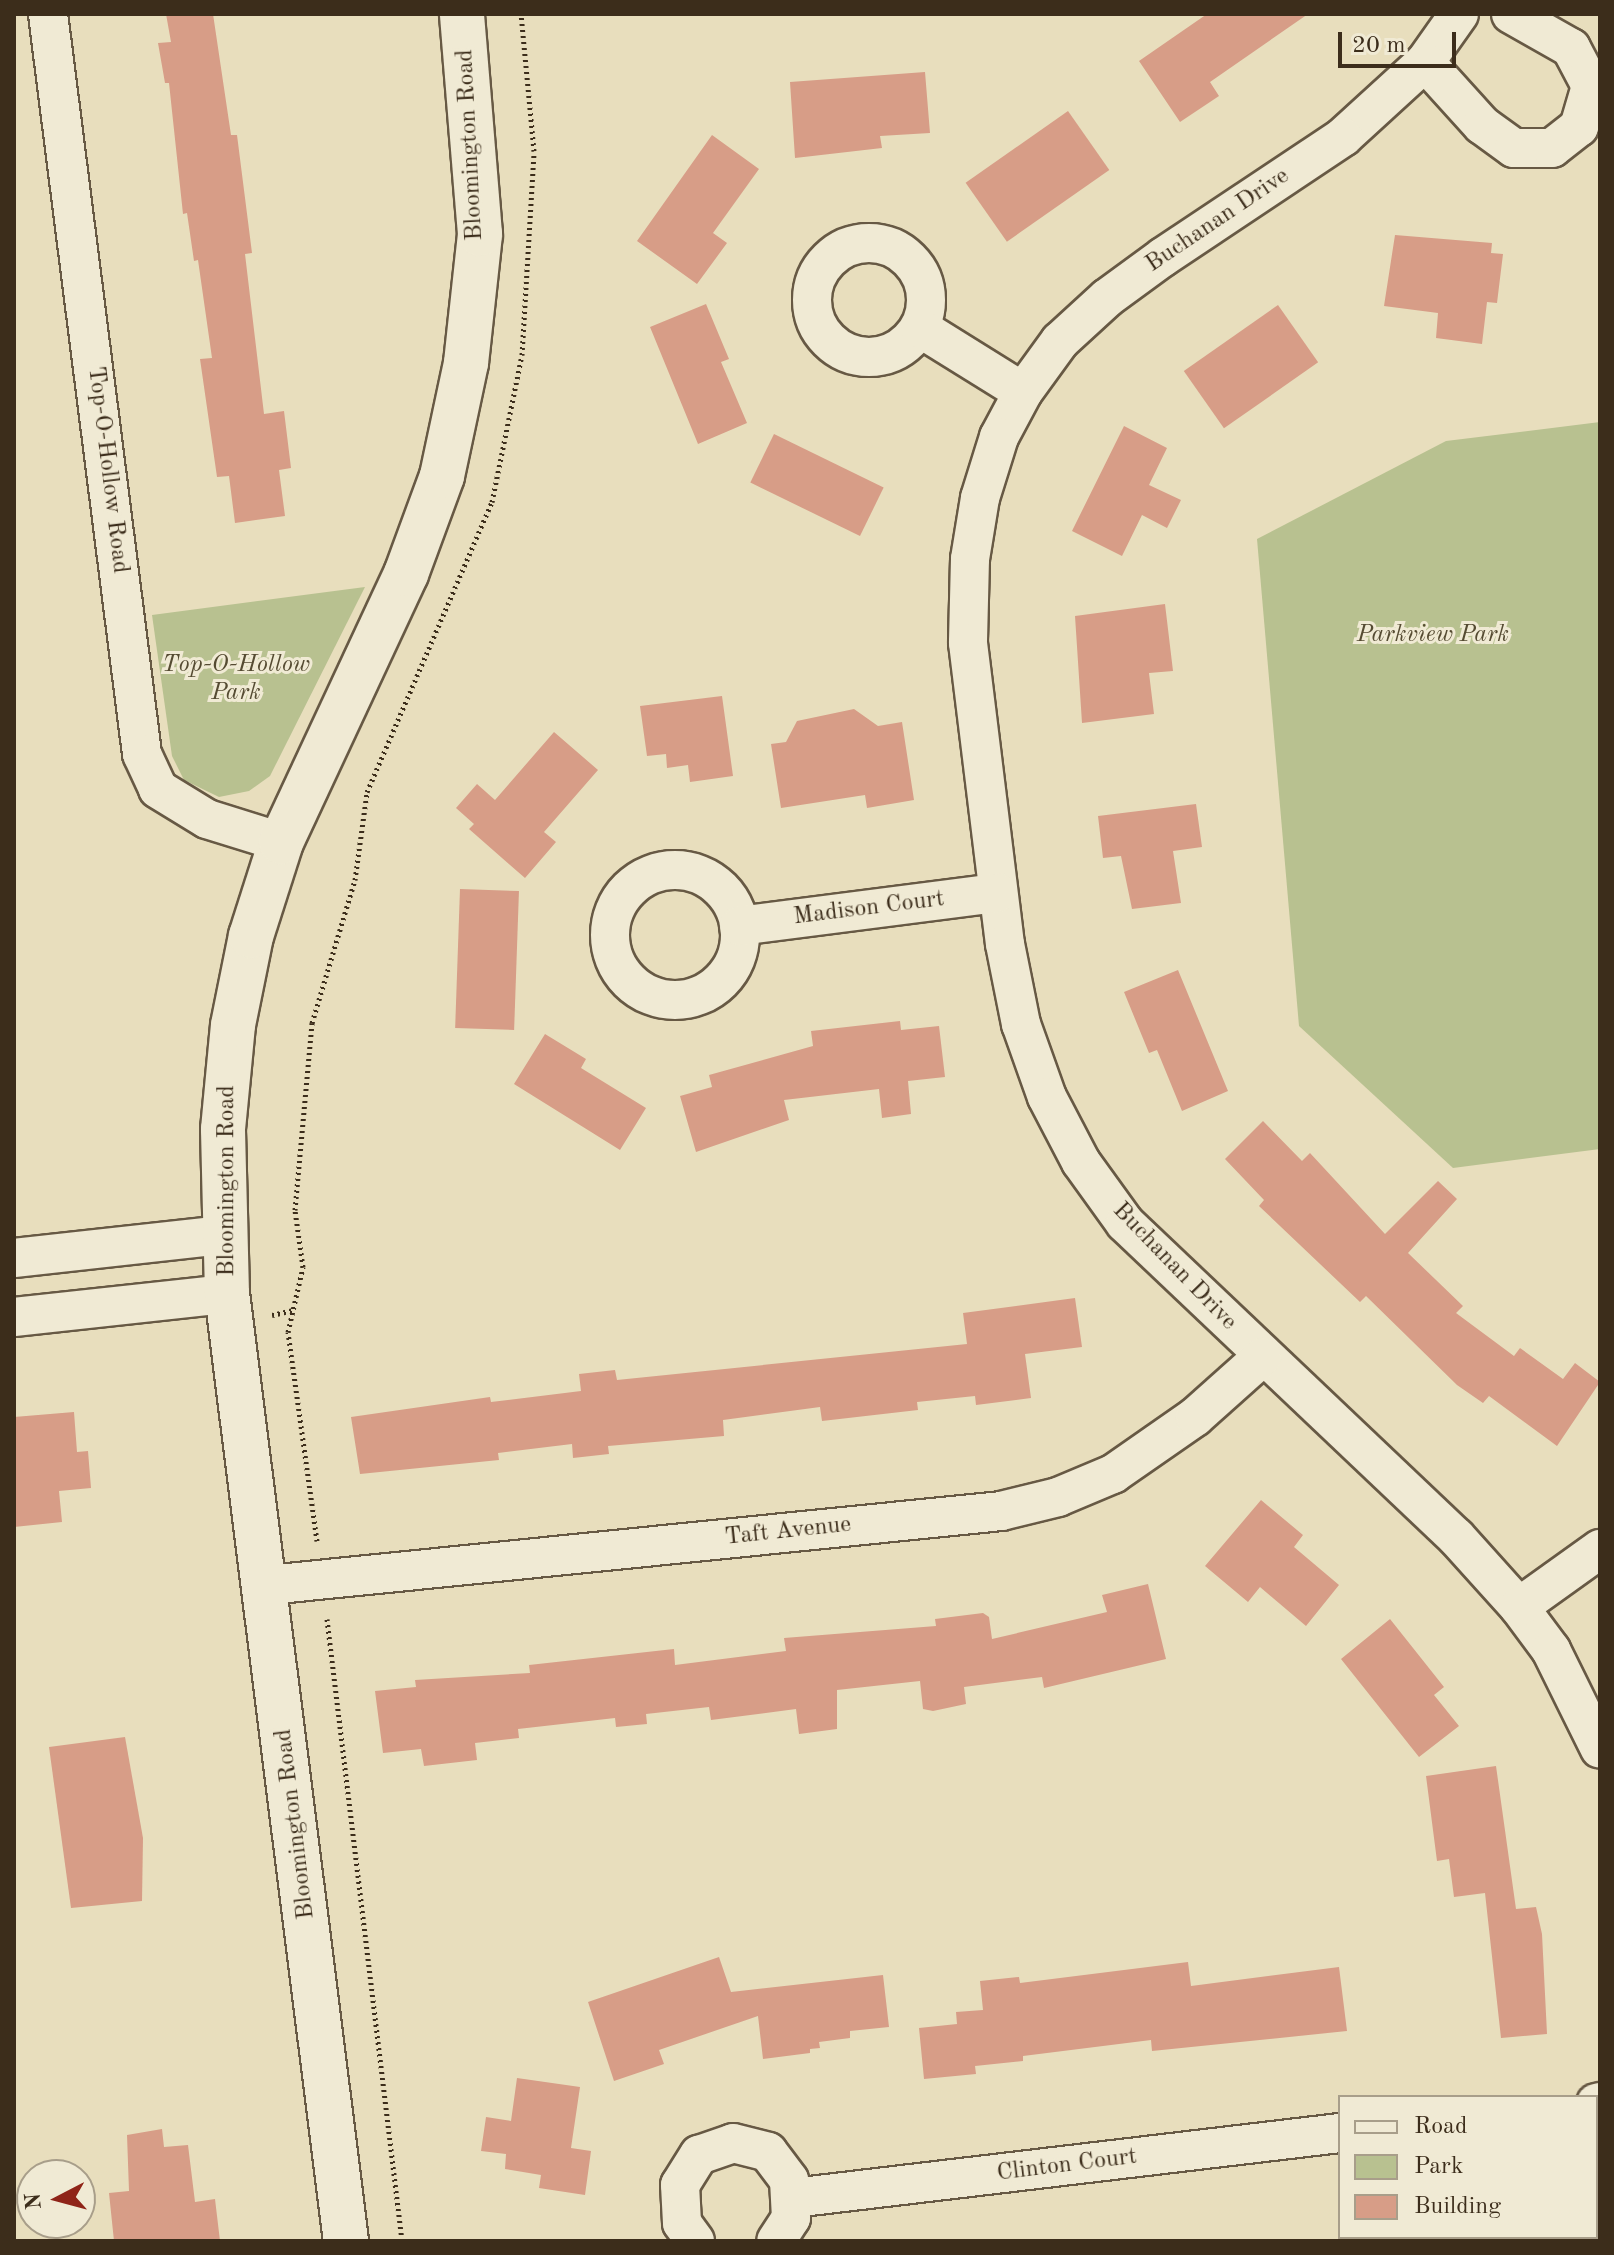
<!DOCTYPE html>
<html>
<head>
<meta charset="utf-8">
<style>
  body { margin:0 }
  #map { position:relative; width:1614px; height:2255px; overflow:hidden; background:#e8debd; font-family:"Old Standard TT",serif }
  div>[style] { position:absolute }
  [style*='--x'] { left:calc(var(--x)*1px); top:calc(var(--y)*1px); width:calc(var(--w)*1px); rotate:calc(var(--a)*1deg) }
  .green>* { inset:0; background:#b8c190 }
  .building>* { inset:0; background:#d79d87; transform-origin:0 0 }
  .path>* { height:5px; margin-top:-2.5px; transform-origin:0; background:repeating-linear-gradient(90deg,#3c2d1b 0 2px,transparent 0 6px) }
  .roads { filter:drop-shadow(2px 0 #675944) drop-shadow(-2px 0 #675944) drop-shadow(0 2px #675944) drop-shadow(0 -2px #675944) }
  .minor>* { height:38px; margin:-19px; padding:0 19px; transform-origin:19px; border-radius:19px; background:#f0ead4 }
  .minor>.ring { margin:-19px; padding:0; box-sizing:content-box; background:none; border:38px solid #f0ead4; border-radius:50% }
  .tertiary>* { height:44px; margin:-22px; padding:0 22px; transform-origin:22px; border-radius:22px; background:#f0ead4 }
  span { translate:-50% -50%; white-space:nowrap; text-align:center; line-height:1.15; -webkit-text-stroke:6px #f0ead4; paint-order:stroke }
  .street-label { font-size:24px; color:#3c2d1b }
  .park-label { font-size:24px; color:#554b32; font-style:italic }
  .frame { position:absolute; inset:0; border:16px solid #3c2d1b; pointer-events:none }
  .legend { position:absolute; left:1338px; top:2095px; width:260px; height:144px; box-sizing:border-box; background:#f0ead4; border:2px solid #a89e8a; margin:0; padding:10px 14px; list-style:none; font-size:24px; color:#3c2d1b }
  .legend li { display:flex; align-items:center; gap:16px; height:40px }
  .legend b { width:40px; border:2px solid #a89e8a }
  .north { position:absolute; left:16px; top:2159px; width:80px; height:80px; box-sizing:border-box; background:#f0ead4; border:2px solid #a89e8a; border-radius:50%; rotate:264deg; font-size:22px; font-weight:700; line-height:32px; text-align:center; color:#3c2d1b }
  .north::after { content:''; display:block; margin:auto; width:28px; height:36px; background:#8f2418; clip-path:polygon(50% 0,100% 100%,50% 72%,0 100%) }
  .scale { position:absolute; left:1338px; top:32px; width:118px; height:36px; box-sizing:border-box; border:4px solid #3c2d1b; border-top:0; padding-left:10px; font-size:24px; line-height:28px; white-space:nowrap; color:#3c2d1b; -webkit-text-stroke:6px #f0ead4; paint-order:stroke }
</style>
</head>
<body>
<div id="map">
  <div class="green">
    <div style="clip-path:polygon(1600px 422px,1600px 1149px,1453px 1168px,1299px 1026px,1257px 539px,1446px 441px)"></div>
    <div style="clip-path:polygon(365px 587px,270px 776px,249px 791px,219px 797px,184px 780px,172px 756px,152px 615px)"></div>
  </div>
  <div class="building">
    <div style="clip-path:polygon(166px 14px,213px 14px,231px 135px,237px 135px,252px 253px,245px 254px,264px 414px,284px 411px,291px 468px,279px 470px,285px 516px,235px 523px,229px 476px,217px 477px,200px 359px,212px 358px,198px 260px,194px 261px,187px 213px,183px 214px,169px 83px,165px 83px,158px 43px,171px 42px)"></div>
    <div style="clip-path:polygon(1207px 14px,1308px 14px,1210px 82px,1219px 96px,1180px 122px,1139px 61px)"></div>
    <div style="clip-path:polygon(925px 72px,930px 133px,880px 136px,882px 148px,795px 158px,790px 82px)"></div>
    <div style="left:1068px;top:111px;width:72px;height:125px;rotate:55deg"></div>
    <div style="clip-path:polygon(712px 135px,759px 169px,713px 233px,727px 243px,697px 284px,637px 241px)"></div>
    <div style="clip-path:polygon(1395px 235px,1492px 243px,1491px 253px,1503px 254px,1497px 303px,1487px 302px,1482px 344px,1436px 338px,1438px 313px,1384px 306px)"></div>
    <div style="clip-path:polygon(706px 304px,729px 359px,721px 362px,747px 423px,698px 444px,650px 327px)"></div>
    <div style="left:1278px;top:305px;width:70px;height:115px;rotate:55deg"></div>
    <div style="clip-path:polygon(1124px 426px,1167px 448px,1149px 485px,1181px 500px,1167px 528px,1142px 515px,1122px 556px,1072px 531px)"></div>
    <div style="left:774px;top:434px;width:122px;height:54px;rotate:26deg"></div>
    <div style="clip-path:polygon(1165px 604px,1173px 671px,1149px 673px,1154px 714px,1082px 723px,1075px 616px)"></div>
    <div style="clip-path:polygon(722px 696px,733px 776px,690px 782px,688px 765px,667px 768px,666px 754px,647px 756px,640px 706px)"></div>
    <div style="clip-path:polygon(854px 709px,878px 726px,902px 722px,914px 800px,867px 808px,865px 795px,781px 808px,771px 744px,786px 742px,797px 721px)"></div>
    <div style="clip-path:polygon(554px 732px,598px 770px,544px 832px,556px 842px,525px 878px,469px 829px,474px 824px,456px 808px,477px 784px,495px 800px)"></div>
    <div style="clip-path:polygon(1196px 804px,1202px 847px,1173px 851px,1181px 903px,1132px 909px,1121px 856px,1103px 858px,1098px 816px)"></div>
    <div style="left:460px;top:889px;width:59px;height:139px;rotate:2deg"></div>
    <div style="clip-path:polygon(1178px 970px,1228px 1091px,1182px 1111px,1157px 1050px,1149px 1053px,1124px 992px)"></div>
    <div style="clip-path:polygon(900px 1021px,901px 1030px,939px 1026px,945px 1077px,908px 1081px,911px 1114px,882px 1118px,879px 1089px,784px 1100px,789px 1120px,696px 1152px,680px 1096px,712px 1087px,709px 1075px,813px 1046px,811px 1031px)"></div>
    <div style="clip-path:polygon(545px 1034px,586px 1059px,581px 1068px,646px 1108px,620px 1150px,514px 1084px)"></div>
    <div style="clip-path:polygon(1263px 1121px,1302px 1161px,1310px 1153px,1385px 1234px,1438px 1181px,1457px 1199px,1408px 1253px,1463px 1306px,1456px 1313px,1514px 1356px,1520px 1348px,1563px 1379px,1575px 1363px,1600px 1382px,1557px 1446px,1489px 1396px,1483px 1403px,1457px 1385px,1366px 1296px,1360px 1302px,1259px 1206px,1264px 1200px,1225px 1159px)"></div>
    <div style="clip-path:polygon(1075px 1298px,1082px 1347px,1025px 1354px,1031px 1398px,976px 1405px,975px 1396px,917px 1402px,918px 1410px,822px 1421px,820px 1407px,723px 1420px,724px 1436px,608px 1446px,609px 1454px,573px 1458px,572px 1444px,498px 1453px,499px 1460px,360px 1474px,351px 1417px,490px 1397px,491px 1402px,581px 1391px,579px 1374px,615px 1370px,617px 1380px,967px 1344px,963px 1313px)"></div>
    <div style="clip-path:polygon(74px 1412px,77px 1452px,88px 1451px,91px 1488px,59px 1491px,62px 1522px,14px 1527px,14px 1417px)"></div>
    <div style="clip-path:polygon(1261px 1500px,1303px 1535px,1294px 1547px,1339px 1585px,1306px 1626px,1260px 1587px,1248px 1602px,1205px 1566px)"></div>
    <div style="clip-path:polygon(1148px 1584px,1166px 1659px,1044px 1688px,1042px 1677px,964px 1687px,966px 1704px,933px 1711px,923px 1709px,920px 1681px,837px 1690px,837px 1729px,799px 1734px,796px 1709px,711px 1720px,709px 1707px,646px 1714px,647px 1724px,616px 1727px,615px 1718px,518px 1729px,519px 1738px,475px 1743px,477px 1760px,424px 1766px,421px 1749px,383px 1753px,375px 1691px,416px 1687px,415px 1680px,530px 1673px,529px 1665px,674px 1649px,675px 1665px,786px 1651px,784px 1638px,936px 1626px,935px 1619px,983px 1613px,989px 1617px,992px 1639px,1107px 1612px,1102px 1595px)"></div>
    <div style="clip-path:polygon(1390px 1619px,1444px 1687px,1434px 1695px,1459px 1726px,1419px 1757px,1341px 1659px)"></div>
    <div style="clip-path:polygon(125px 1737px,143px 1838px,142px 1901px,71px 1908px,49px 1747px)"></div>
    <div style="clip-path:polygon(1496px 1766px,1516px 1909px,1536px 1907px,1542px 1934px,1547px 2034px,1501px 2038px,1485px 1893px,1454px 1897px,1449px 1859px,1437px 1861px,1426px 1776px)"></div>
    <div style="clip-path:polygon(719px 1957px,731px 1992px,883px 1975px,889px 2027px,850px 2031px,850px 2038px,819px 2042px,820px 2048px,810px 2049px,810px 2053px,763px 2059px,758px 2016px,659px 2050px,664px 2064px,614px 2081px,588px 2002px)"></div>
    <div style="clip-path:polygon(1188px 1962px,1191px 1986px,1339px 1967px,1347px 2031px,1152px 2051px,1151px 2040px,1023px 2056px,1023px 2061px,975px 2066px,976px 2074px,924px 2079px,919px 2028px,957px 2024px,956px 2012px,983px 2010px,980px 1981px,1019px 1977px,1020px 1983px)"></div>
    <div style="clip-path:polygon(517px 2078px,580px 2087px,571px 2148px,591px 2151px,585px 2195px,539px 2188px,541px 2175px,505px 2169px,506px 2154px,481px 2151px,486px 2117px,511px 2121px)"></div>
    <div style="clip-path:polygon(162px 2129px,164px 2147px,188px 2145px,195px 2202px,215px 2199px,220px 2241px,114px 2241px,109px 2193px,129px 2191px,127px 2135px)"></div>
  </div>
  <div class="path">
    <div style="--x:272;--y:1315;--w:22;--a:-13"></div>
    <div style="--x:317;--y:1541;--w:211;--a:-97.9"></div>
    <div style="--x:288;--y:1332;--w:67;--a:-77"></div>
    <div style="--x:303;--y:1267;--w:58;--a:-98"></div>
    <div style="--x:295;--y:1210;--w:188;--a:-84.8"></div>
    <div style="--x:312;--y:1023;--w:149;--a:-73.3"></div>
    <div style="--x:355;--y:880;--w:89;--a:-82.2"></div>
    <div style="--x:367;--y:792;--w:316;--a:-66.7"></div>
    <div style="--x:492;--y:502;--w:150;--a:-78.5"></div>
    <div style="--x:522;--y:355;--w:204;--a:-86.6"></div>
    <div style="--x:534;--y:151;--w:138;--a:-95.4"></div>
    <div style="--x:327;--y:1619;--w:627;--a:83.12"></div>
  </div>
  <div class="roads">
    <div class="minor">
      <div style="--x:48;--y:14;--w:746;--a:82.76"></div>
      <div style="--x:142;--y:754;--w:38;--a:65"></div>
      <div style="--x:158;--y:789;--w:57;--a:31.5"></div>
      <div style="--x:207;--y:819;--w:77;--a:17.3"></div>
      <div style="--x:1459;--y:14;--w:59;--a:125.3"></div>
      <div style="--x:1425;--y:62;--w:111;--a:137.6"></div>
      <div style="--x:1343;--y:137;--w:216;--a:146.3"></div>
      <div style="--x:1163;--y:257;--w:69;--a:143.8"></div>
      <div style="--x:1107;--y:298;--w:64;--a:137.5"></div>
      <div style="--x:1060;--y:341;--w:63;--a:126"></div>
      <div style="--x:1023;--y:392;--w:51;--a:118.1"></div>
      <div style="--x:999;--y:437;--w:64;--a:107.3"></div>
      <div style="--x:980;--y:498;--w:62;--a:99.3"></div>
      <div style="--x:970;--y:559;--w:84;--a:91.4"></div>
      <div style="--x:968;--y:643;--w:303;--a:83"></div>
      <div style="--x:1005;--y:944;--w:82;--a:78.7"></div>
      <div style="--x:1021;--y:1024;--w:77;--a:70.4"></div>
      <div style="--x:1047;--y:1097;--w:73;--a:62.4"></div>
      <div style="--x:1081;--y:1162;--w:75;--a:54.2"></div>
      <div style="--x:1125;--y:1223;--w:456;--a:43.5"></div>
      <div style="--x:1456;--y:1537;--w:94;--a:48"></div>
      <div style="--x:1519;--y:1607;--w:54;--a:53.3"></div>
      <div style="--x:1551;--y:1650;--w:110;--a:63.7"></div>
      <div style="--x:1425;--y:62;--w:85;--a:47.9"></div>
      <div style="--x:1482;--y:125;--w:39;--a:36"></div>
      <div style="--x:1514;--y:148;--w:38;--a:0"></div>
      <div style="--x:1552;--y:148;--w:34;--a:-38"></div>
      <div style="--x:1579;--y:127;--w:43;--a:-73.7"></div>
      <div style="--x:1591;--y:86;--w:43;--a:-117.8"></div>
      <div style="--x:1571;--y:48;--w:69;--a:-150.5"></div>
      <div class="ring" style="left:812px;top:243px;width:76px;height:76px"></div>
      <div style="--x:920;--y:328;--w:121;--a:31.9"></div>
      <div class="ring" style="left:610px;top:870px;width:92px;height:92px"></div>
      <div style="--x:739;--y:926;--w:261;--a:-7.3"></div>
      <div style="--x:14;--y:1258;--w:211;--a:-6.3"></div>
      <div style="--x:14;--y:1317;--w:214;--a:-6.2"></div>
      <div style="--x:268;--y:1585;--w:737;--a:-5.76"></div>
      <div style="--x:1001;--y:1511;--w:59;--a:-13.8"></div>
      <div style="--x:1058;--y:1497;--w:60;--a:-22.7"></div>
      <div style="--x:1113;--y:1474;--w:100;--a:-34.8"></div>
      <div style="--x:1195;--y:1417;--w:90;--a:-41.8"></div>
      <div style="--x:1519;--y:1607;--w:100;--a:-35.6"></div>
      <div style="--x:1596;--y:2103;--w:4;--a:-14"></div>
      <div style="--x:793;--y:2198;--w:551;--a:-6.78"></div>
      <div style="--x:695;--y:2241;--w:22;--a:-126"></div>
      <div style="--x:682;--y:2223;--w:38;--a:-93"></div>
      <div style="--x:680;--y:2185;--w:36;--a:-58"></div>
      <div style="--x:699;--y:2155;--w:36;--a:-19"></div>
      <div style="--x:733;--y:2143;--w:36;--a:14"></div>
      <div style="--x:768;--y:2152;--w:35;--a:53"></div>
      <div style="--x:789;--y:2180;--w:38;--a:87"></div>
      <div style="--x:791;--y:2218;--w:27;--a:123"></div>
    </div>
    <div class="tertiary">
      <div style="--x:346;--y:2241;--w:954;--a:-97.16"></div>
      <div style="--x:227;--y:1294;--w:165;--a:-91.4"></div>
      <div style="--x:223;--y:1129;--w:104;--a:-84.5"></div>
      <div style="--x:233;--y:1025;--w:91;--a:-78.6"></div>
      <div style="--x:251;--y:936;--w:99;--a:-72.3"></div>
      <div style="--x:281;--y:842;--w:296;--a:-65"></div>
      <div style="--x:406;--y:574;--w:104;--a:-69.8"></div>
      <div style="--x:442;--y:476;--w:116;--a:-78"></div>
      <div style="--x:466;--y:363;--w:130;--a:-83.8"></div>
      <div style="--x:480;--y:234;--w:221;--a:-94.7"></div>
    </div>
  </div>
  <div class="street-label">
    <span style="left:471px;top:145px;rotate:-93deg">Bloomington Road</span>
    <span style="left:1218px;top:221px;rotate:-34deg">Buchanan Drive</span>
    <span style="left:107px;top:470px;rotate:83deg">Top-O-Hollow Road</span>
    <span style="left:869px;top:909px;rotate:-7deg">Madison Court</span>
    <span style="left:228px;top:1181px;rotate:-90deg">Bloomington Road</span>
    <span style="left:1174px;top:1267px;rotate:46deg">Buchanan Drive</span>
    <span style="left:788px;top:1532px;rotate:-6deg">Taft Avenue</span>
    <span style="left:296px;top:1824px;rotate:-97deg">Bloomington Road</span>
    <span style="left:1067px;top:2166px;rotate:-7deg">Clinton Court</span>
  </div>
  <div class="park-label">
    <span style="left:1433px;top:636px">Parkview Park</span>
    <span style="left:236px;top:680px">Top-O-Hollow<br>Park</span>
  </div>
  <div class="frame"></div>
  <ul class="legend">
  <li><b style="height:10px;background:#f0ead4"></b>Road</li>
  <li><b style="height:22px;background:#b8c190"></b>Park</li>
  <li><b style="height:22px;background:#d79d87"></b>Building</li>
  </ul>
  <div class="north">N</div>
  <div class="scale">20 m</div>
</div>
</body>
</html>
